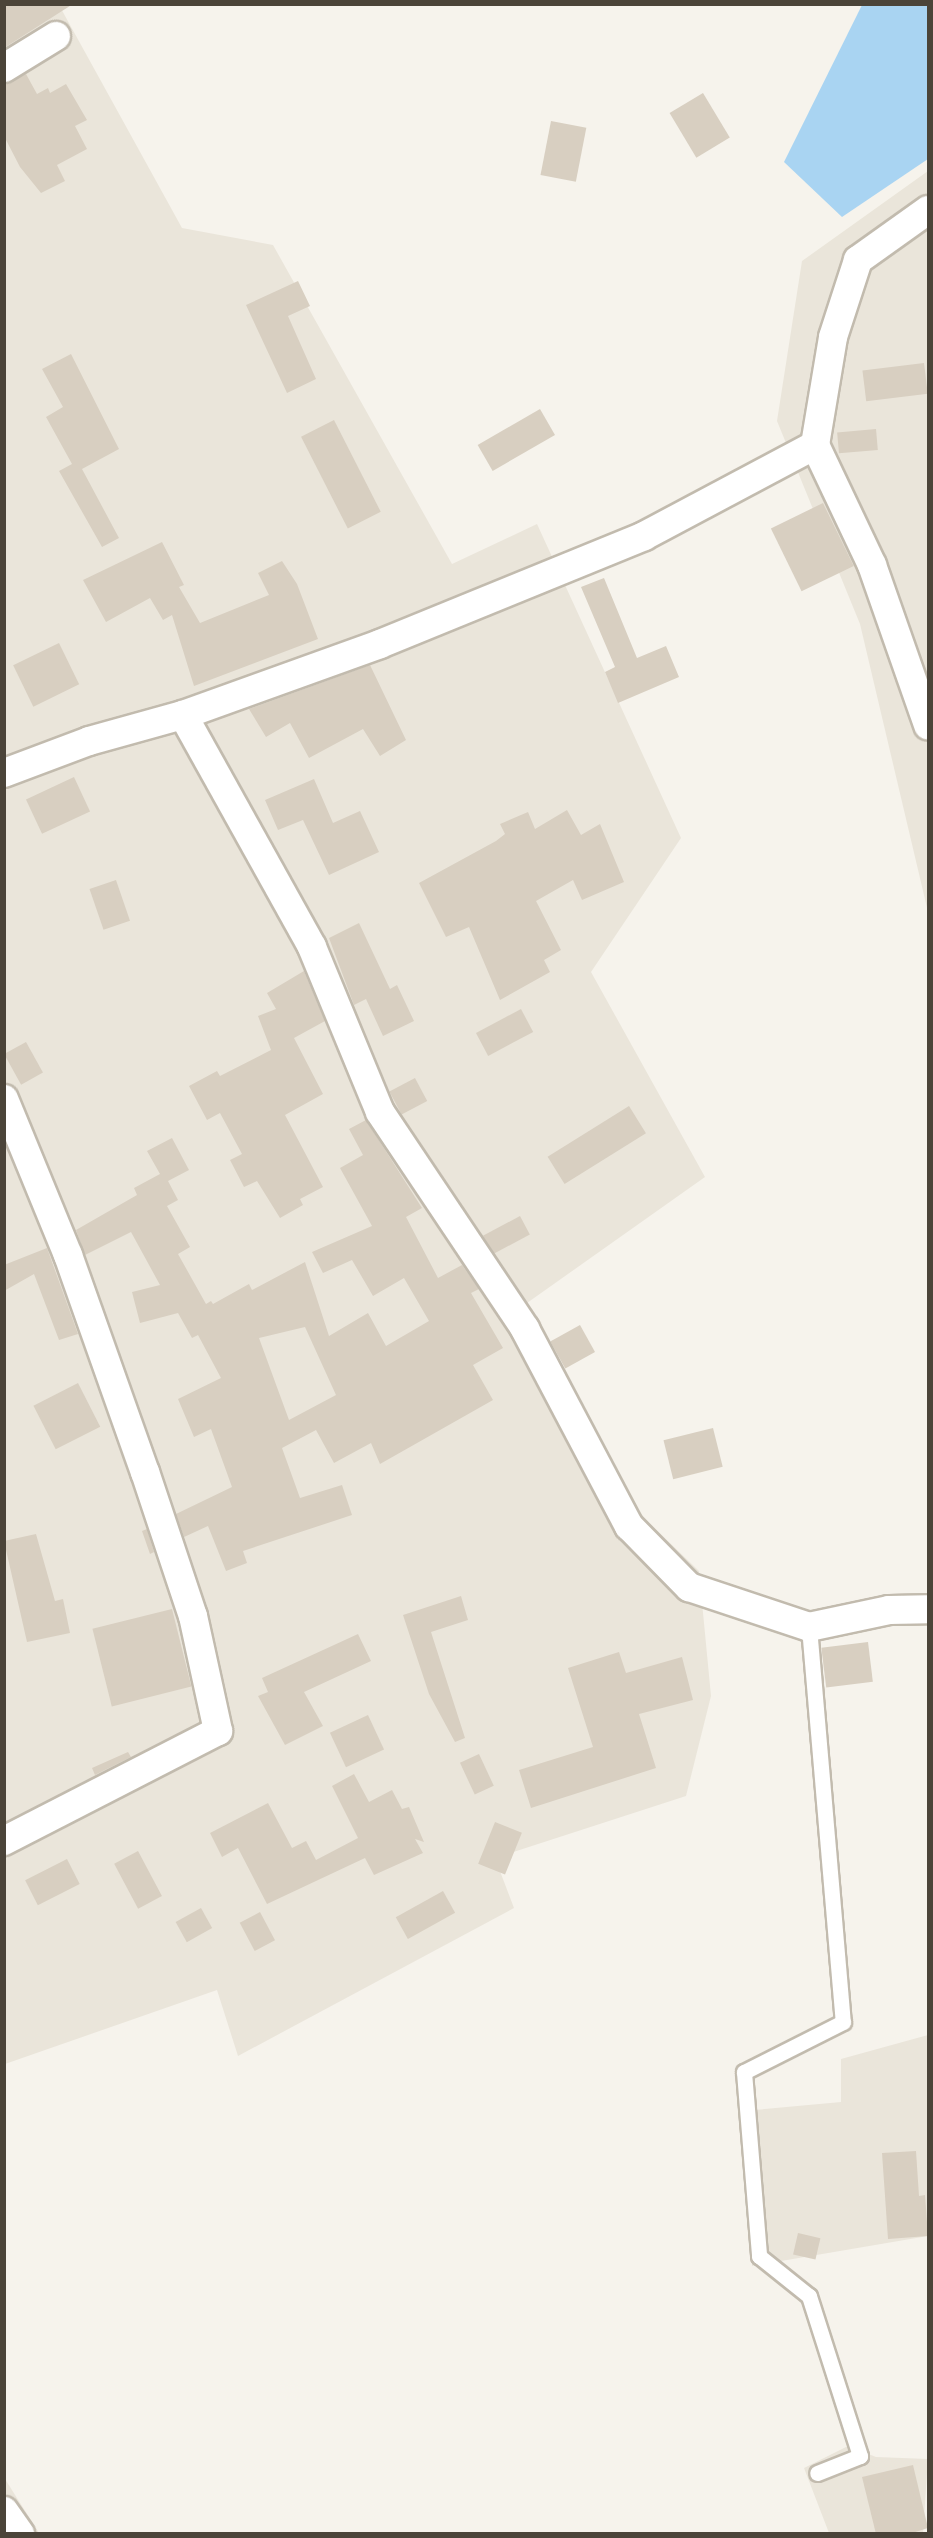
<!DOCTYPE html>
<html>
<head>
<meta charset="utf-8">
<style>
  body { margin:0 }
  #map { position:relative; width:933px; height:2538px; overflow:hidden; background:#f6f3ec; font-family:"DejaVu Sans",sans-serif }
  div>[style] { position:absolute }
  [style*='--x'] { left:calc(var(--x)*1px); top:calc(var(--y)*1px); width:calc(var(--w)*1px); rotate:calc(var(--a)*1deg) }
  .residential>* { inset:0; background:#eae5da }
  .water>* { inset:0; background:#a9d4f2 }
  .building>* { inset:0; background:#d8cfc1; transform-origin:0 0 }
  .roads { filter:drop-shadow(2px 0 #c2bbae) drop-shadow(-2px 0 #c2bbae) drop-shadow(0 2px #c2bbae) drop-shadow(0 -2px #c2bbae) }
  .lane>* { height:15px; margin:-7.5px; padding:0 7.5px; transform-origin:7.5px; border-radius:7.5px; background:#fff }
  .street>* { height:28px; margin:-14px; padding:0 14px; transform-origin:14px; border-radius:14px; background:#fff }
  span { translate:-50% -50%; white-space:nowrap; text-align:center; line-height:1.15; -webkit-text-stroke:4.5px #fff; paint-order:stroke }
  .frame { position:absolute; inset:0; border:6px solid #4b4439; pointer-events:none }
</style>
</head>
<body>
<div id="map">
  <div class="residential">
    <div style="clip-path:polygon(4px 5px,59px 5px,182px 228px,273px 245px,452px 564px,537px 524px,681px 838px,591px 972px,705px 1177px,527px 1303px,642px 1516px,699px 1571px,711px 1696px,686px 1796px,495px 1858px,514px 1908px,238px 2056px,217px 1990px,5px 2064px)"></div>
    <div style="clip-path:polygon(928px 171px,928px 912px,860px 624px,777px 421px,802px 261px)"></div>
    <div style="clip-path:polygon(928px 2035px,928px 2236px,752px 2266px,755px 2110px,841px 2102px,841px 2059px)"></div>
    <div style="clip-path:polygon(848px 2446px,876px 2457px,928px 2459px,923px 2533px,829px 2533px,804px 2468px)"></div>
    <div style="clip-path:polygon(5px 2479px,39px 2533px,5px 2533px)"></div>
  </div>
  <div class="water">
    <div style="clip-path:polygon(862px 5px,928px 5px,928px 159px,842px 217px,784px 162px)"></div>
  </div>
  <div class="building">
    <div style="clip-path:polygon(4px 4px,73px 4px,4px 48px)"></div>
    <div style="clip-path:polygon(26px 74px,37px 94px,48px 88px,50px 93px,66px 84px,87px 120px,75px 126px,87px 149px,57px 165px,65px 181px,41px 193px,20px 167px,4px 136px,4px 84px)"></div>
    <div style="left:703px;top:93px;width:52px;height:39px;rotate:59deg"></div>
    <div style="left:551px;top:121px;width:36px;height:55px;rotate:11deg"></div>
    <div style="clip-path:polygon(298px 281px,310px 306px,288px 316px,316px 379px,287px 393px,246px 305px)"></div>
    <div style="clip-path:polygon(71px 354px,119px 449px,82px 469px,119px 538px,102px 547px,59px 471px,72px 464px,46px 417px,63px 407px,42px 369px)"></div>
    <div style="left:924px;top:363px;width:31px;height:62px;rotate:83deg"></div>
    <div style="left:540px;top:409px;width:30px;height:72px;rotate:60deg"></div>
    <div style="left:334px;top:420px;width:103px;height:37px;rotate:63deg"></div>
    <div style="left:876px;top:429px;width:21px;height:39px;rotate:85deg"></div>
    <div style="left:823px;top:503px;width:70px;height:58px;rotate:64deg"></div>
    <div style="clip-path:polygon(162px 542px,184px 585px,179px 587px,200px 623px,269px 595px,258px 573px,282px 561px,297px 584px,318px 639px,194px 686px,172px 615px,163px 620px,150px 598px,106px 622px,83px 580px)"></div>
    <div style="clip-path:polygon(604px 578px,637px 658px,666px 646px,679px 677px,618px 703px,605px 672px,615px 667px,581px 587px)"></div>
    <div style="left:59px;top:643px;width:46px;height:51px;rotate:64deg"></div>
    <div style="clip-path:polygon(370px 665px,406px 740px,380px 756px,363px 729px,309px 758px,290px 723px,266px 737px,249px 709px)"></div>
    <div style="left:74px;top:777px;width:38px;height:53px;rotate:65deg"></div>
    <div style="clip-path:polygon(314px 779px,333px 823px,360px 811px,379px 852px,329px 875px,303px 820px,278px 830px,265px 800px)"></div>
    <div style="clip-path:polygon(567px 810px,581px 835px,600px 824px,624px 882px,582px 900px,573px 880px,536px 901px,561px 950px,544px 960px,550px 972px,500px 1000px,469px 927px,446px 937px,419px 883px,496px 841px,505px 834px,500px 824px,528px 812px,535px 829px)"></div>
    <div style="left:116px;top:880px;width:43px;height:28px;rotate:71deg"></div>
    <div style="clip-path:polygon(359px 923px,390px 989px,397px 985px,414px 1021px,383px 1036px,366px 999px,354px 1005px,329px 938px)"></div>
    <div style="clip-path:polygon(304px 971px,325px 1021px,294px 1038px,323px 1094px,285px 1115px,323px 1187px,300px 1199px,303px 1205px,280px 1218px,257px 1181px,244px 1187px,230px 1160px,242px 1154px,220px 1113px,207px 1120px,189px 1086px,217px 1071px,220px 1076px,271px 1050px,258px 1016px,276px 1009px,267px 993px)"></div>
    <div style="left:521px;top:1009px;width:26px;height:51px;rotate:62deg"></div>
    <div style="left:26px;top:1042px;width:35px;height:25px;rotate:61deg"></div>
    <div style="left:415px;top:1078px;width:26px;height:29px;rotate:62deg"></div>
    <div style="left:629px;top:1106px;width:32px;height:96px;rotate:58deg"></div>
    <div style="clip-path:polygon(evenodd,366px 1120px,422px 1208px,406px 1217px,438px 1278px,462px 1265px,479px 1289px,471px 1293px,503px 1348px,473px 1365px,493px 1400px,380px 1464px,371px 1443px,334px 1463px,316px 1430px,282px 1448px,300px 1498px,342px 1485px,352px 1515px,243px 1551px,247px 1563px,226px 1571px,208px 1526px,184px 1537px,176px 1514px,232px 1487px,211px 1429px,194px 1437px,178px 1399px,221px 1378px,198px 1335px,192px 1338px,178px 1313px,140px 1323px,132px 1292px,160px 1285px,131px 1232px,85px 1255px,76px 1230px,137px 1195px,134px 1188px,160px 1174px,147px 1151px,172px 1138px,189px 1170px,168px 1181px,178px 1200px,167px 1206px,190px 1247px,178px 1254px,206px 1304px,211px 1301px,213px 1304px,249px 1284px,252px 1290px,305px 1262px,329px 1336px,368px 1313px,386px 1346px,429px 1321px,404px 1278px,373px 1296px,352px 1260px,323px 1273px,312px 1252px,372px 1226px,340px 1168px,363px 1155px,349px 1129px,366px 1120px,305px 1327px,336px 1395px,289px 1420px,259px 1338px,305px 1327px)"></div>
    <div style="left:520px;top:1216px;width:21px;height:42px;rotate:62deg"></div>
    <div style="clip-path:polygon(47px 1248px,78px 1334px,59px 1340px,34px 1274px,4px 1291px,4px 1265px)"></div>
    <div style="left:580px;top:1325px;width:31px;height:34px;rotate:61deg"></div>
    <div style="left:78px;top:1383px;width:49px;height:50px;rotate:63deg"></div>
    <div style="left:713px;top:1428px;width:40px;height:51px;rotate:76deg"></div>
    <div style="clip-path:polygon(147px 1529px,154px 1552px,150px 1554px,142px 1531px)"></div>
    <div style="clip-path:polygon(36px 1534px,55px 1601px,63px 1599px,70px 1633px,27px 1642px,4px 1541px)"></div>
    <div style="clip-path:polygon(461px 1596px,468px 1620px,431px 1632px,465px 1738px,455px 1742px,429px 1694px,403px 1615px)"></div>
    <div style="left:172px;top:1609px;width:80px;height:82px;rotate:76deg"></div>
    <div style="clip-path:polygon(358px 1634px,371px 1661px,304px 1692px,323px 1726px,285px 1745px,258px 1696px,268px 1692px,262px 1678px)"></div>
    <div style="left:868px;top:1642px;width:40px;height:47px;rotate:83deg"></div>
    <div style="clip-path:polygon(619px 1652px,626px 1673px,682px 1657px,693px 1700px,639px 1714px,656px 1768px,531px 1808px,519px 1770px,593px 1747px,568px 1668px)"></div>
    <div style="left:368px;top:1715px;width:38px;height:42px;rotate:65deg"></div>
    <div style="clip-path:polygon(128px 1752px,131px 1757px,95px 1775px,92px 1768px)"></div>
    <div style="left:479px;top:1754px;width:35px;height:21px;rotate:65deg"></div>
    <div style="clip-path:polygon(354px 1774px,369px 1802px,392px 1790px,402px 1809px,409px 1807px,424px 1842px,415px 1839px,423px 1853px,374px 1875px,365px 1858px,267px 1904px,238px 1848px,222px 1857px,210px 1833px,268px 1803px,292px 1848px,306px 1841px,316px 1860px,358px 1838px,332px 1786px)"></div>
    <div style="left:495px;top:1822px;width:29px;height:45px;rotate:22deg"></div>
    <div style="left:138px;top:1851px;width:51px;height:27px;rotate:62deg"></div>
    <div style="left:67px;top:1859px;width:28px;height:47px;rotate:63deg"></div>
    <div style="left:443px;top:1891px;width:25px;height:54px;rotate:61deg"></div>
    <div style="left:201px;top:1908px;width:23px;height:29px;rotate:61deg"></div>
    <div style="left:260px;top:1912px;width:32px;height:23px;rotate:62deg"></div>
    <div style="clip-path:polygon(916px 2151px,919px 2196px,925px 2195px,928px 2236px,888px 2239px,882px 2153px)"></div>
    <div style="left:798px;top:2233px;width:23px;height:22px;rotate:13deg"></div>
    <div style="clip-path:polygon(913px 2465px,928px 2528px,909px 2534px,876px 2534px,862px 2477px)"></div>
  </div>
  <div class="roads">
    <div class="lane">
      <div style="--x:809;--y:1627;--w:396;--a:85.1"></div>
      <div style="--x:843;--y:2022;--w:111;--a:153.2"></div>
      <div style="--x:744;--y:2072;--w:185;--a:85.3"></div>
      <div style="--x:759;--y:2256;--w:64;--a:38.7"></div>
      <div style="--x:809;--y:2296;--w:168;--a:72.3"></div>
      <div style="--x:860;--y:2456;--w:46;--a:158.4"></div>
    </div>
    <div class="street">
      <div style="--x:4;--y:68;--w:61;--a:-31.6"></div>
      <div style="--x:815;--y:445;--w:133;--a:64.6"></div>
      <div style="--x:872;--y:565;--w:170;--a:70.7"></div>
      <div style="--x:183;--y:715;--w:265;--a:60.9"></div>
      <div style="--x:312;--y:947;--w:178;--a:67.6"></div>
      <div style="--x:380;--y:1112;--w:261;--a:56.2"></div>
      <div style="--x:525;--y:1329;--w:223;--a:62.2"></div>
      <div style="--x:629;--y:1526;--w:86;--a:45.5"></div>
      <div style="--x:689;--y:1587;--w:126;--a:18.4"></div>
      <div style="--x:809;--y:1627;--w:82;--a:-12"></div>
      <div style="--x:889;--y:1610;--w:39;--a:-1"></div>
      <div style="--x:4;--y:773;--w:91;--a:-20.6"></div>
      <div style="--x:89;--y:741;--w:98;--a:-15.5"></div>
      <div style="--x:183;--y:715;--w:209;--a:-19.8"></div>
      <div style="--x:380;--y:644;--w:285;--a:-22.2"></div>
      <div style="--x:644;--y:536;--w:194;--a:-28"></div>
      <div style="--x:815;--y:445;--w:109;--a:-80.5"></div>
      <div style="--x:833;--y:337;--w:81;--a:-72"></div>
      <div style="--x:858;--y:260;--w:86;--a:-35.5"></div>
      <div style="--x:4;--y:1099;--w:169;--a:67.7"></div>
      <div style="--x:68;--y:1255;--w:230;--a:70.5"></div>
      <div style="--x:145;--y:1472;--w:152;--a:71.6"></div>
      <div style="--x:193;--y:1616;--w:118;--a:77.7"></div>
      <div style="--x:218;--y:1731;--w:241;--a:152.8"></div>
      <div style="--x:4;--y:2511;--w:28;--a:55"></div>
    </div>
  </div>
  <div class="frame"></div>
</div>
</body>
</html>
